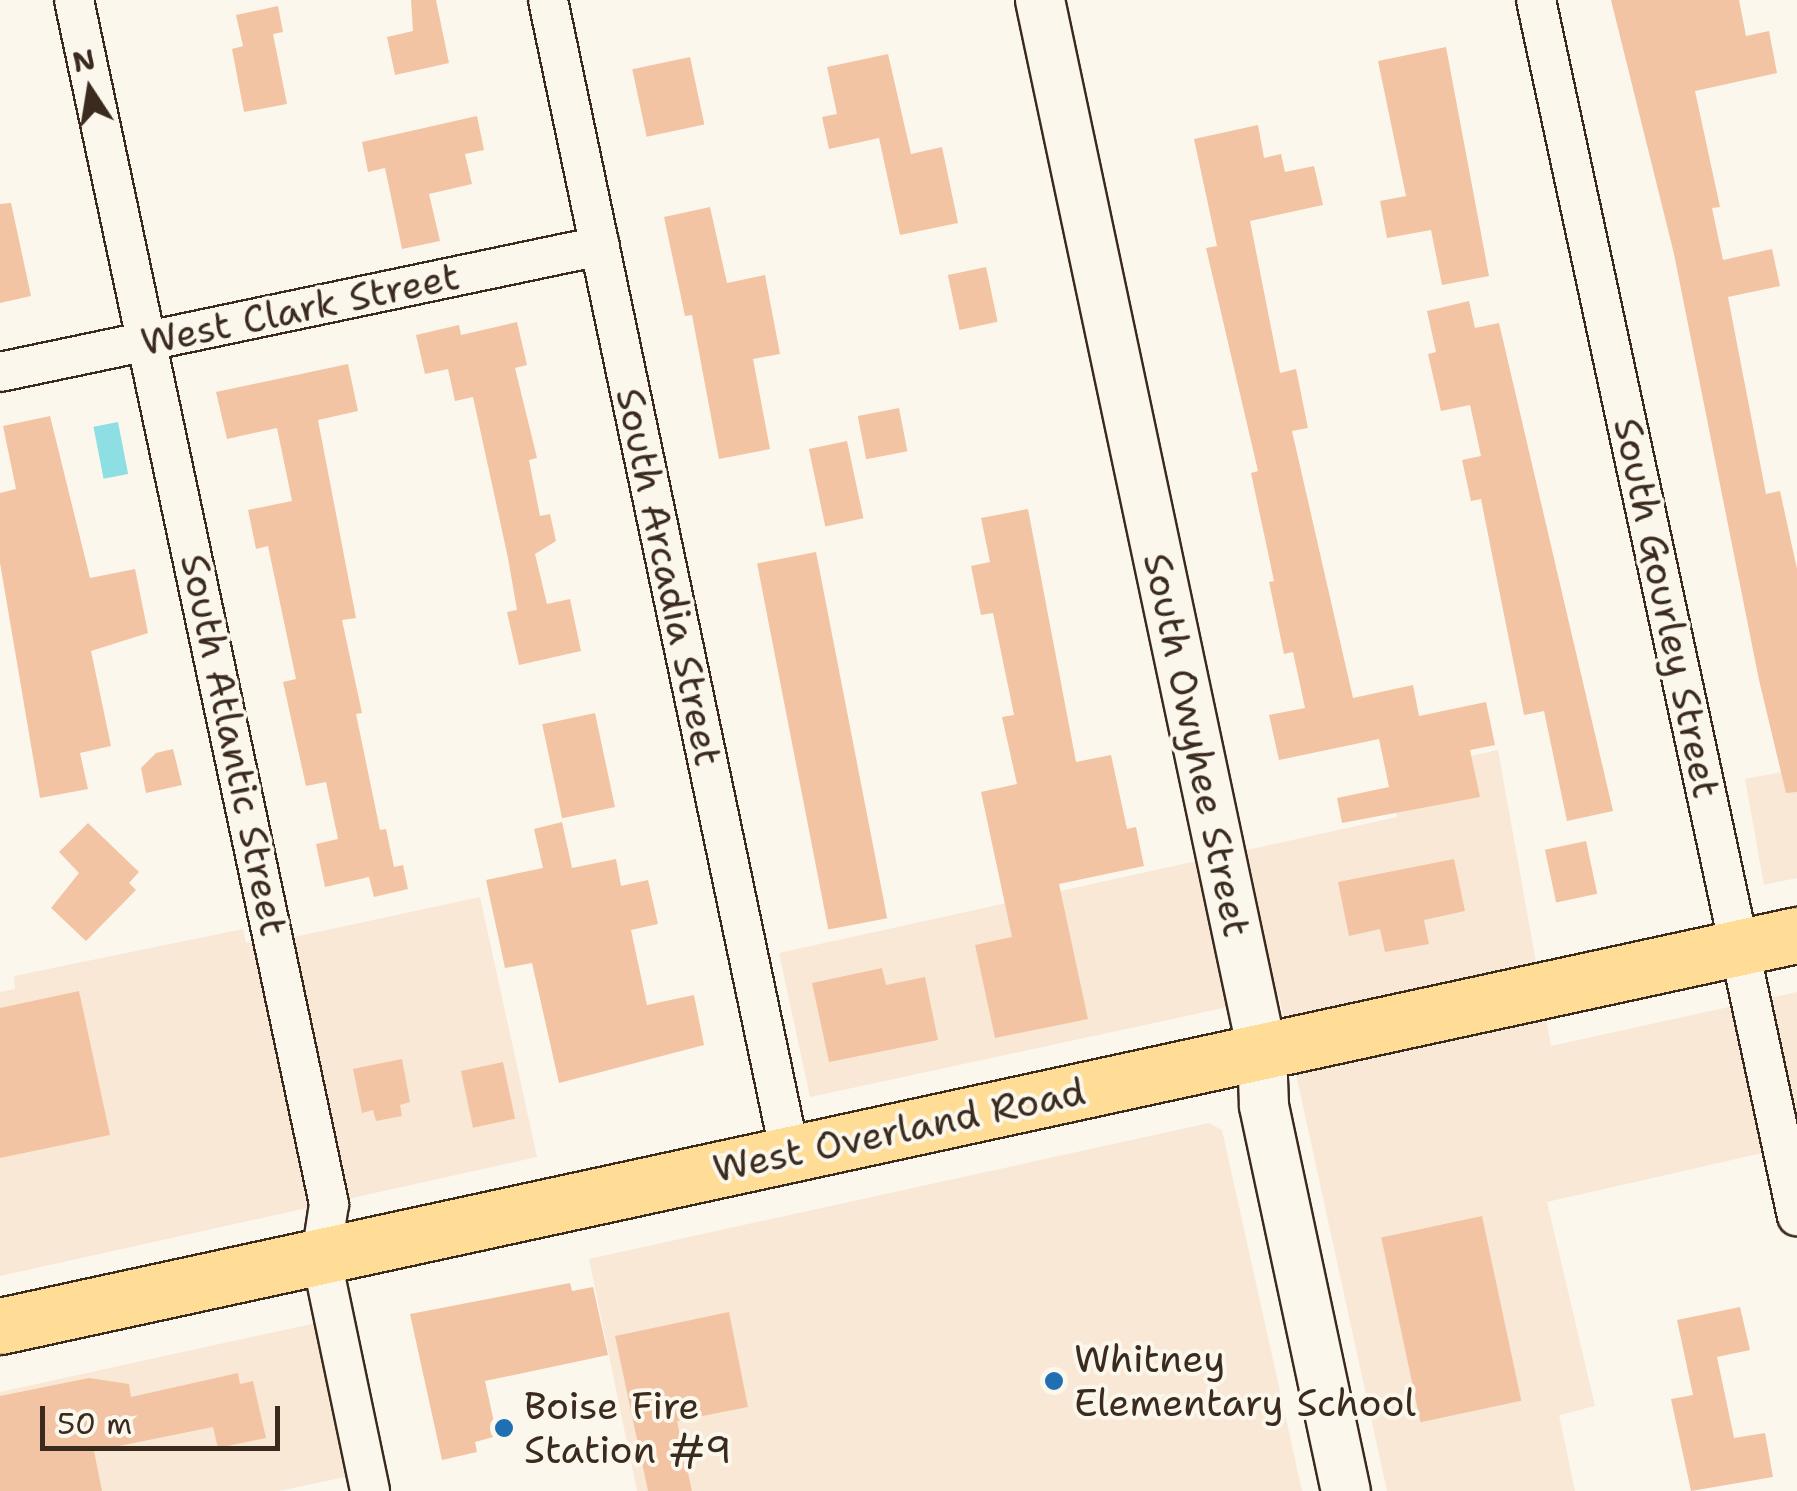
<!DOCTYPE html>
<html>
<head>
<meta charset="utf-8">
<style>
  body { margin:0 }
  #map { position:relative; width:1797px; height:1491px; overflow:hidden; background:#fbf7ec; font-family:"Shantell Sans",sans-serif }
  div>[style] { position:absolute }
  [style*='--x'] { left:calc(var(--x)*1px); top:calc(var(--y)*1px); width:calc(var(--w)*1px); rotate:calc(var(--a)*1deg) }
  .built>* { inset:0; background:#f9e8d6 }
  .water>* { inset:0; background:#8ddfe4; transform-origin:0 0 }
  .building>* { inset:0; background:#f3c4a3; transform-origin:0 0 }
  .roads { filter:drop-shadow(2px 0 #3b2a1e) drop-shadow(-2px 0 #3b2a1e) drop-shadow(0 2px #3b2a1e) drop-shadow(0 -2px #3b2a1e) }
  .minor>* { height:38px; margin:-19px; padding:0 19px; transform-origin:19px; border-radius:19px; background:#fbf7ec }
  .tertiary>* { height:48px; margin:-24px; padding:0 24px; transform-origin:24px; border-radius:24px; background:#fbf7ec }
  .primary>* { height:55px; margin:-27.5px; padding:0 27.5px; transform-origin:27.5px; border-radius:27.5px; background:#ffdd96 }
  .dots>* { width:28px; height:28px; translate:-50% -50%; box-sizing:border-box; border:5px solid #fbf7ec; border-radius:50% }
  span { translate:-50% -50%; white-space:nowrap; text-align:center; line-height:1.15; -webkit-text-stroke:8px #fbf7ec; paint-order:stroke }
  .street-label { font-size:38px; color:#3b2a1e }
  .poi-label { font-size:38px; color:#3b2a1e }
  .left { translate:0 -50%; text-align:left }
  .north { position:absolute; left:40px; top:40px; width:100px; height:100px; -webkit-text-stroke:8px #fbf7ec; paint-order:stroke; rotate:348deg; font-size:28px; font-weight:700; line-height:40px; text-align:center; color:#3b2a1e }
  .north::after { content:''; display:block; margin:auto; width:35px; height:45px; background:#3b2a1e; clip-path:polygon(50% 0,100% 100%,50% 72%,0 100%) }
  .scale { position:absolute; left:40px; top:1406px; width:240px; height:45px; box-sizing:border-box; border:5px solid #3b2a1e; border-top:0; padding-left:12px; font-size:30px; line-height:35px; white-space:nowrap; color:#3b2a1e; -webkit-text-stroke:8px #fbf7ec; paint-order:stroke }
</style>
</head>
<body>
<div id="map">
  <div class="built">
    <div style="clip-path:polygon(1498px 750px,1551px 1046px,1797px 992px,1797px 1145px,1547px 1202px,1595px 1406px,1559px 1415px,1575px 1491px,1387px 1491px,1279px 996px,810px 1097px,779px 953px,1397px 817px,1391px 774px)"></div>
    <div style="clip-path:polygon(1797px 769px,1797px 878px,1764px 885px,1745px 779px)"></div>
    <div style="clip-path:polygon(480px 897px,537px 1157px,0 1276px,0 992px,15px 989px,14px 976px,243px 929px,246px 943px,299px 936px)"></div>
    <div style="clip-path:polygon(1209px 1123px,1222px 1130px,1302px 1491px,637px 1491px,589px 1259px)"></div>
    <div style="clip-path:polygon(316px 1323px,350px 1476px,279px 1491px,0 1491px,0 1392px)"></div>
  </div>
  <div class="water">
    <div style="left:118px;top:422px;width:53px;height:25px;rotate:79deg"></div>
  </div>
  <div class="building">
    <div style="clip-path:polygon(411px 0,436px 0,449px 63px,395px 75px,387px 37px,413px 31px)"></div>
    <div style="clip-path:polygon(1611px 0,1739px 0,1746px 36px,1769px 31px,1777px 73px,1695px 91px,1720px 207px,1712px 208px,1723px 260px,1772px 249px,1780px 286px,1728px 297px,1766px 494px,1780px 491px,1797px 569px,1797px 792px,1786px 793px,1759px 680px,1674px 254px)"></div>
    <div style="clip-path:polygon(278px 6px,283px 32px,273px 34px,287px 104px,244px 112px,232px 49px,243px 46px,236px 15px)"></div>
    <div style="clip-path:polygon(1446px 47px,1489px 276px,1442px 285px,1431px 230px,1387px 238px,1380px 201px,1406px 196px,1378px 61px)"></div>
    <div style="clip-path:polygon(888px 54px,911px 154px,942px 147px,958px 223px,900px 235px,879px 138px,829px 149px,822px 117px,837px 114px,827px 67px)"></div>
    <div style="left:690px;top:57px;width:69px;height:59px;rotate:78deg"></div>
    <div style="clip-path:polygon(477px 116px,484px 150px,465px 154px,472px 184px,429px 194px,440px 241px,402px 249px,385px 168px,368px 172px,362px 142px)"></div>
    <div style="clip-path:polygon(1258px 125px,1264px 158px,1281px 154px,1285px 172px,1314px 166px,1323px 205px,1250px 221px,1280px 373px,1296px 369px,1308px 428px,1292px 431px,1353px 698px,1413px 685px,1419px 716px,1486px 702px,1495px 745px,1470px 750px,1480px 797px,1342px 823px,1337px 798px,1389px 787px,1379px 739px,1279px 760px,1269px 715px,1305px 708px,1293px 652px,1284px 654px,1269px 582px,1274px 581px,1251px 473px,1258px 471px,1206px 248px,1217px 246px,1194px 139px)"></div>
    <div style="clip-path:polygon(11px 203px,31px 296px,0 303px,0 204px)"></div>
    <div style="clip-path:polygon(710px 207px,727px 283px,765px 275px,780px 354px,753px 359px,770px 449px,719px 459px,692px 315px,685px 316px,664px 217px)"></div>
    <div style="left:986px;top:267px;width:56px;height:39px;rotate:78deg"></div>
    <div style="clip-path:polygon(1469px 301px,1475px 328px,1499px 323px,1613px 811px,1567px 821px,1544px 711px,1524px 715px,1481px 499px,1471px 501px,1462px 460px,1481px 456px,1470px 405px,1441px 411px,1428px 354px,1436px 352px,1427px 311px)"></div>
    <div style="clip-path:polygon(517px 322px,527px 365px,515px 368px,537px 458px,529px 460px,540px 516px,550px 514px,556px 541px,535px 554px,547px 604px,570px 599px,581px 651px,519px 665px,507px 612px,517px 610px,508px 558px,473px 397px,455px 401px,448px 369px,425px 374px,416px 335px,459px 325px,461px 335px)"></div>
    <div style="clip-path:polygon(348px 364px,358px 411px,318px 420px,356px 618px,342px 620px,362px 713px,356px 714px,380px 830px,386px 829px,394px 867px,403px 865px,408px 889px,374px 897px,369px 877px,325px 887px,316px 844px,338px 839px,326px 782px,306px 786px,283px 682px,296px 679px,268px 546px,256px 549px,248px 510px,292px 501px,277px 428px,227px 439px,216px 392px)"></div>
    <div style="left:899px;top:408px;width:44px;height:42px;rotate:79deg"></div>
    <div style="clip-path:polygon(50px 416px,90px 578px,135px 569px,148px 633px,91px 651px,111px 746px,80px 753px,88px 789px,40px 798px,0 563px,0 493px,16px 489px,3px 426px)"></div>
    <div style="left:847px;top:441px;width:79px;height:39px;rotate:78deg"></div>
    <div style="clip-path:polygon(1028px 509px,1076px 762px,1111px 755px,1127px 829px,1136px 827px,1144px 866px,1059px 884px,1088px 1019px,995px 1038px,975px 945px,1012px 937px,981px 792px,1017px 784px,1002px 717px,1014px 715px,993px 613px,981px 615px,971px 566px,990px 562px,981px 518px)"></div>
    <div style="left:816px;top:552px;width:373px;height:60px;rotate:79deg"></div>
    <div style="left:595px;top:713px;width:96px;height:54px;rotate:78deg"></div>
    <div style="clip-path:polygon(173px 749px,182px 785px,146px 793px,141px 768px,156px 753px)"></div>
    <div style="clip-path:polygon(562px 822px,572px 868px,616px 859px,621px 886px,648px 880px,658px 924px,631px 930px,647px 1005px,694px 995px,704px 1045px,559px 1083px,532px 963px,505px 968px,486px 880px,543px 868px,534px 829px)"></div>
    <div style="clip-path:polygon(88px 823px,139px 872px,129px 883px,136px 890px,86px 941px,51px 908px,79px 873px,59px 852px)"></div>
    <div style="left:1586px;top:841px;width:54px;height:42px;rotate:78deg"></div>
    <div style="clip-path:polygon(1454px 859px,1465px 911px,1424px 920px,1429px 944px,1385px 952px,1380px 929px,1349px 936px,1338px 882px)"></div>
    <div style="clip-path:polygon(882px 968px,886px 985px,925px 977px,938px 1040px,829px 1062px,812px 983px)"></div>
    <div style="clip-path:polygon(79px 991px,110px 1135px,0 1158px,0 1008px)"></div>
    <div style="clip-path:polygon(402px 1059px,410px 1102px,400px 1105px,402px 1116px,376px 1121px,373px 1110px,362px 1113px,353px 1069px)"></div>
    <div style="left:503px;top:1062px;width:58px;height:43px;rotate:78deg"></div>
    <div style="left:1482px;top:1216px;width:189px;height:103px;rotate:78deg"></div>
    <div style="clip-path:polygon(570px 1283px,572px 1291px,593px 1287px,608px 1355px,485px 1381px,497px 1436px,475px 1442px,477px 1452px,442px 1460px,410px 1314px)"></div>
    <div style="clip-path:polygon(1740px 1307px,1750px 1350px,1717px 1357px,1734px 1438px,1765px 1433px,1773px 1477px,1691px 1491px,1671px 1399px,1693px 1395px,1677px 1320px)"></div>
    <div style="clip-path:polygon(729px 1312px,748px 1407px,677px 1421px,692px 1491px,648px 1491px,615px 1336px)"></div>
    <div style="clip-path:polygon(238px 1373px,240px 1384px,253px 1381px,266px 1438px,218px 1448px,213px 1427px,94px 1451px,102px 1491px,0 1491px,0 1396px,89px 1378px,129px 1384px,131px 1397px)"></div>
  </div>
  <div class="roads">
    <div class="minor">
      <div style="--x:74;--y:0;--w:1231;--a:78.04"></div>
      <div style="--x:329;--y:1204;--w:53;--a:98.7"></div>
      <div style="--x:321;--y:1256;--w:240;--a:78.2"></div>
      <div style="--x:548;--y:0;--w:1179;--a:78.16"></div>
      <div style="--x:1536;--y:0;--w:1244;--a:77.89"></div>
      <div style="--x:0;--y:372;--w:613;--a:-11.86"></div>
    </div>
    <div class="tertiary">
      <div style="--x:1040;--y:0;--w:1074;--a:78.07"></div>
      <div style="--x:1262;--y:1051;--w:55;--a:87.9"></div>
      <div style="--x:1264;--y:1106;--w:394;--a:78"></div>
    </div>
    <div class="primary">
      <div style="--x:0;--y:1326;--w:1839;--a:-12.28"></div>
    </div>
  </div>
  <div class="dots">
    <div style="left:1054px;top:1381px;background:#1f6fb2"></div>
    <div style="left:504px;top:1428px;background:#1f6fb2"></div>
  </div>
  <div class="street-label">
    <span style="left:300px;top:309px;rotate:-12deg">West Clark Street</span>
    <span style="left:669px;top:577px;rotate:78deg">South Arcadia Street</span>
    <span style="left:1667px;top:608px;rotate:78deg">South Gourley Street</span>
    <span style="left:234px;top:745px;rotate:78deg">South Atlantic Street</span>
    <span style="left:1197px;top:745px;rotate:78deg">South Owyhee Street</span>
    <span style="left:899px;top:1130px;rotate:-12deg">West Overland Road</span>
  </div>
  <div class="poi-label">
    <span class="left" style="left:1074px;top:1381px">Whitney<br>Elementary School</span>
    <span class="left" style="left:524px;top:1428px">Boise Fire<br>Station #9</span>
  </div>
  <div class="north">N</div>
  <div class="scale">50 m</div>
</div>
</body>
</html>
